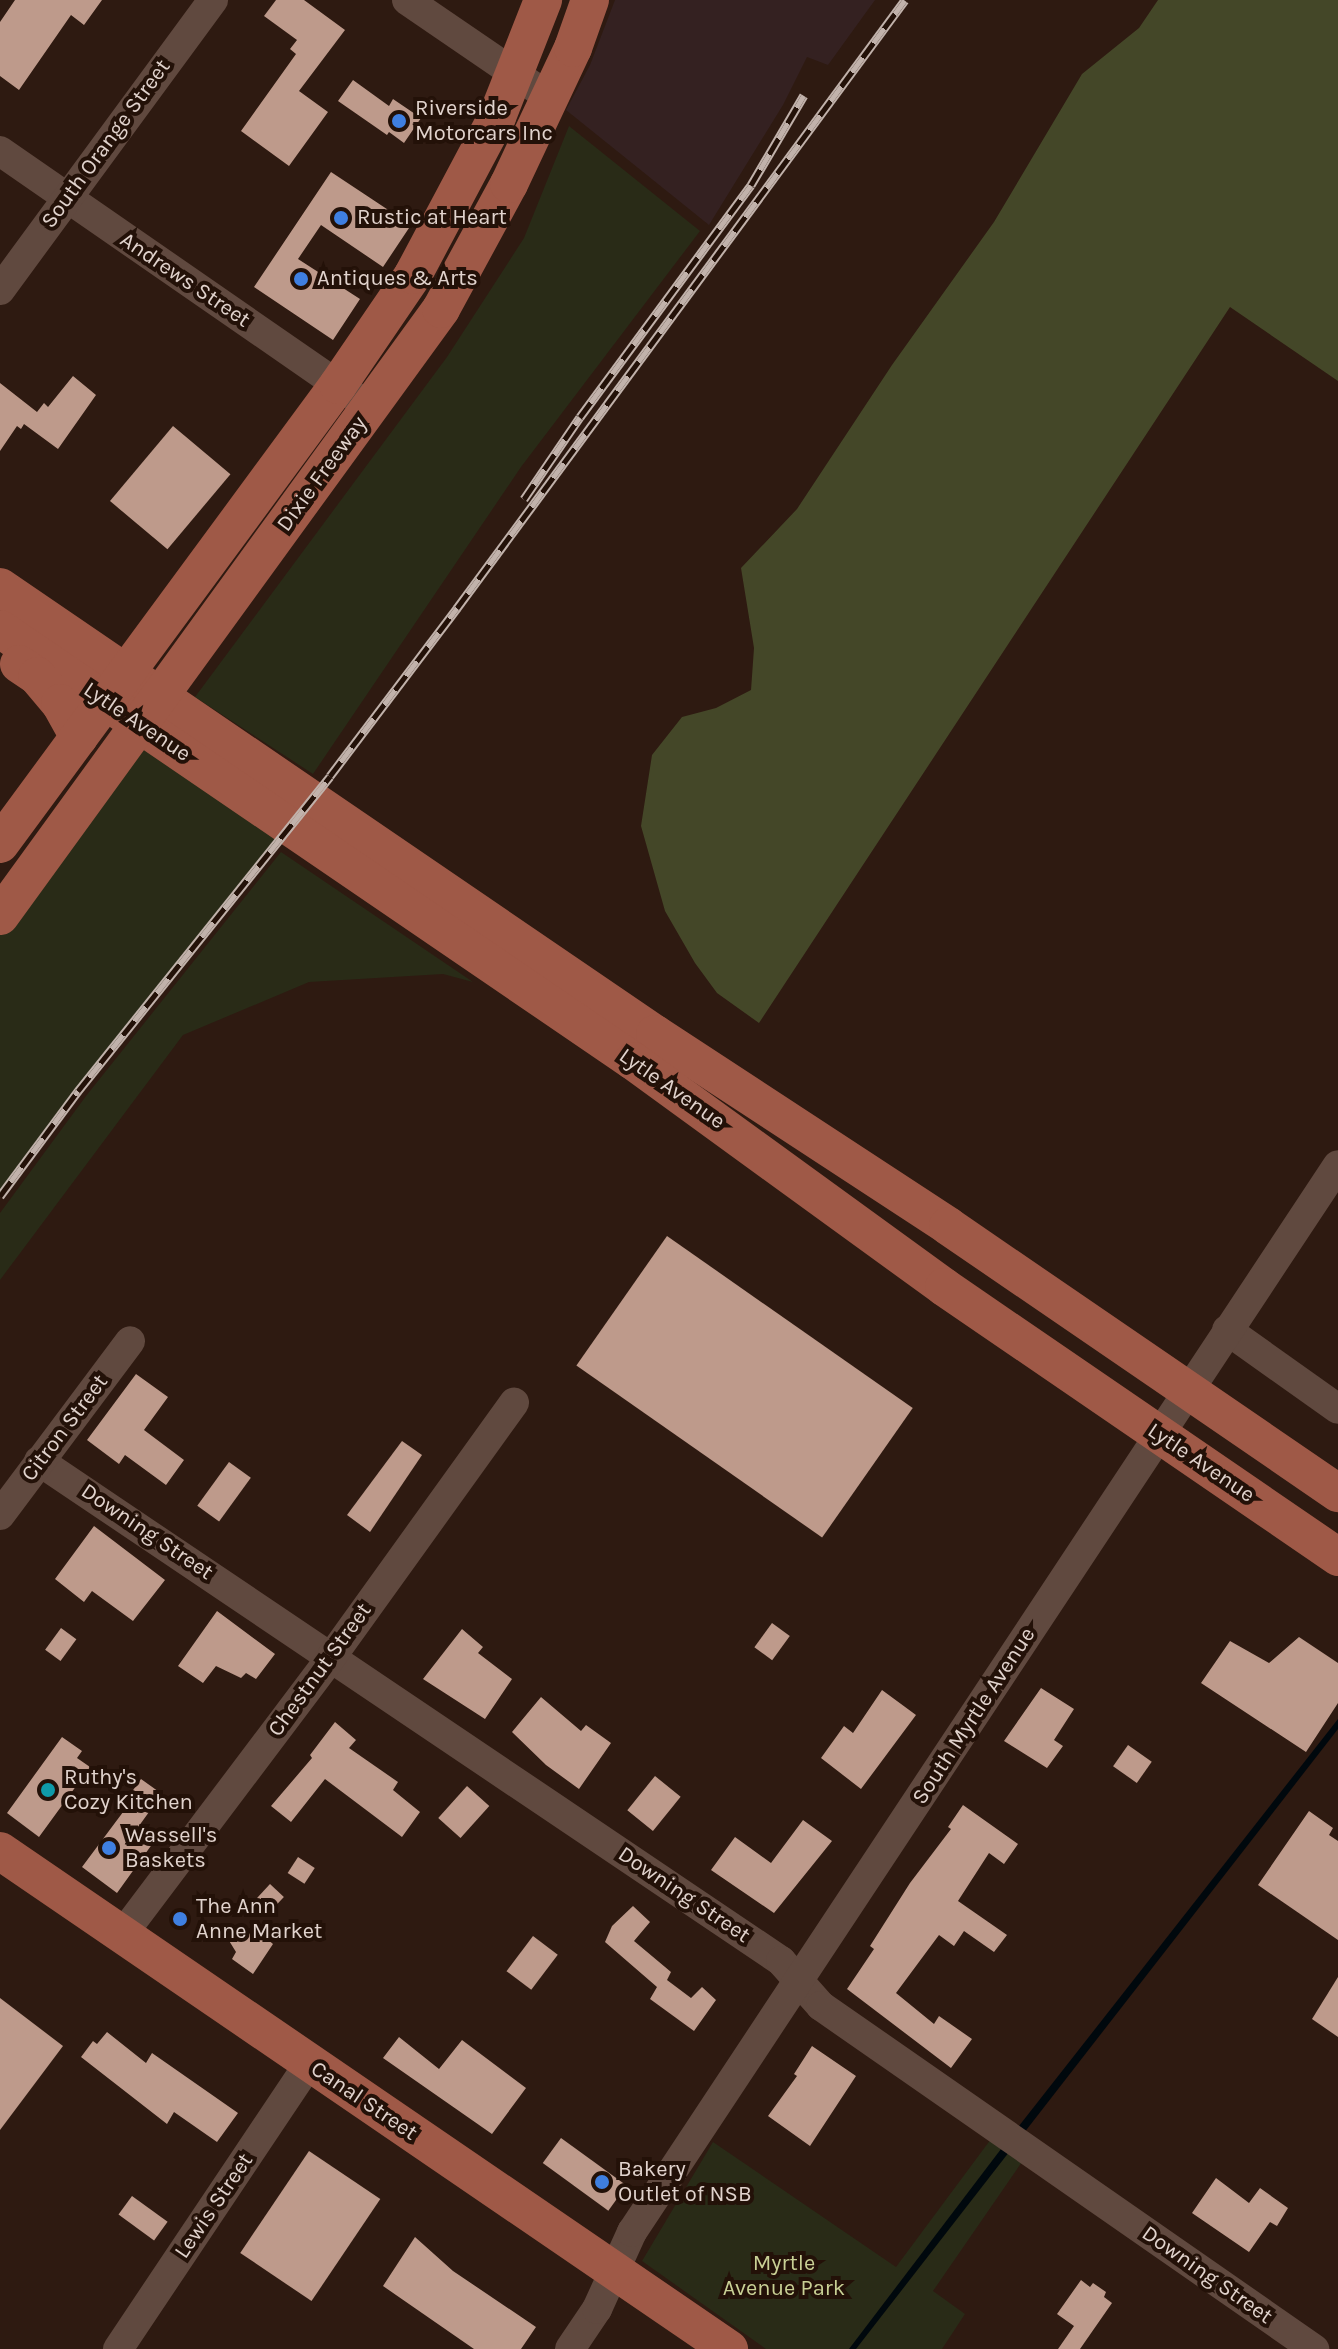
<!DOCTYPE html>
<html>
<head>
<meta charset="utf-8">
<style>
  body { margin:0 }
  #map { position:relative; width:1338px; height:2349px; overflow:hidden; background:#2e1a11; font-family:Karla,sans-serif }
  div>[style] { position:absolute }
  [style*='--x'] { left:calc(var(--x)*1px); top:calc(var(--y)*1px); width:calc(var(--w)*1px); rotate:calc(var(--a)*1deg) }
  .industrial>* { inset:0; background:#342121 }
  .green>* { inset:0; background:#292b17 }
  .forest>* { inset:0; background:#444728 }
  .water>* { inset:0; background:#00080d }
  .building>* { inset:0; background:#be9a8b; transform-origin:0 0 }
  .minor>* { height:30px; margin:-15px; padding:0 15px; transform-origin:15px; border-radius:15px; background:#60493f }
  .major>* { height:38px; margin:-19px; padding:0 19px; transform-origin:19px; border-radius:19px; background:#9f5947 }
  .rail>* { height:9px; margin-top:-4.5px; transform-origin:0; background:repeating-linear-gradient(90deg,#231108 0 18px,#c1b2ab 0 36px); box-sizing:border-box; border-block:2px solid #c1b2ab }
  .dots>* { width:22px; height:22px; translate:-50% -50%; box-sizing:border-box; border:4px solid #231108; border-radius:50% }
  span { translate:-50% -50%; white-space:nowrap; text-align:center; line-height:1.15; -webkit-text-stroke:8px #231108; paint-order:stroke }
  .poi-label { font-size:22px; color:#e1d3cd }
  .left { translate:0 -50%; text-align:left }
  .street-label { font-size:22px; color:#e1d3cd }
  .park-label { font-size:22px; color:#c9d095 }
</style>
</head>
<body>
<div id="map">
  <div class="industrial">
    <div style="clip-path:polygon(615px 0,875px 0,828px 65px,807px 57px,783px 105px,709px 225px,566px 110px,590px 65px)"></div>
  </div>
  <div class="green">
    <div style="clip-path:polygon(569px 126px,700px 231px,521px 467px,313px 774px,195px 697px,447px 357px,524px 238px)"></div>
    <div style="clip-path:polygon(136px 728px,290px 826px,78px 1091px,0 1197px,0 916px)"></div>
    <div style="clip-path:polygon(281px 852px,473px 982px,443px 974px,309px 982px,183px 1035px,0 1280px,0 1213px,86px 1096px)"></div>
    <div style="clip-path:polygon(991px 2139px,1024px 2159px,933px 2291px,965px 2314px,942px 2349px,766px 2349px,642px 2261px,713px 2142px,896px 2267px)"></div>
  </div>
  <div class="forest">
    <div style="clip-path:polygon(1158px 0,1338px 0,1338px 381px,1230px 307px,759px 1023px,717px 993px,695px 963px,665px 911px,641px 826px,652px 755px,682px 717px,716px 708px,751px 690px,754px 648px,741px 568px,797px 509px,892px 365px,994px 222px,1082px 74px,1139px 28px)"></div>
  </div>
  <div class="water">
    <div style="clip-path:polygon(1338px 1719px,1338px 1729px,856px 2349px,849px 2349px,1001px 2149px)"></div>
  </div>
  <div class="building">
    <div style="clip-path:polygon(15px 0,102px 0,84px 25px,71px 15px,19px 90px,0 76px,0 22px)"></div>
    <div style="clip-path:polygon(276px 0,304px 0,345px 30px,299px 91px,328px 112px,289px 166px,241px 131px,296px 54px,290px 49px,297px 40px,264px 16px)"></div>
    <div style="clip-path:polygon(353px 80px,389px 106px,393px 99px,421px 118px,404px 143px,389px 132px,387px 135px,338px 101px)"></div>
    <div style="clip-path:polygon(331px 172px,411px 225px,383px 267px,321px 225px,298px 259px,360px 299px,333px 340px,254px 287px)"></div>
    <div style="clip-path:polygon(73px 376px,96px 395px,58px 449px,24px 424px,21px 429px,17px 426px,0 451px,0 383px,37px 412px,44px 403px,48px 407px)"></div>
    <div style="left:173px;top:426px;width:75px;height:98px;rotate:40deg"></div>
    <div style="left:667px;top:1236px;width:300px;height:158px;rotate:35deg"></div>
    <div style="clip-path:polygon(136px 1374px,168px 1397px,144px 1430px,184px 1460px,166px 1485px,125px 1455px,119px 1464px,87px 1440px)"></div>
    <div style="clip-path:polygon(402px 1441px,422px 1455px,370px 1532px,347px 1515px)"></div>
    <div style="left:229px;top:1462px;width:27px;height:54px;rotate:36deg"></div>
    <div style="clip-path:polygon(94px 1526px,165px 1580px,133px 1621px,92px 1591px,84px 1602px,55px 1579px)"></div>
    <div style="clip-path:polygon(217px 1611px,275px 1654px,256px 1679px,246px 1673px,241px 1678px,216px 1666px,203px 1683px,178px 1666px)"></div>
    <div style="left:772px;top:1623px;width:22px;height:30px;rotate:36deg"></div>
    <div style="left:61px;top:1628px;width:19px;height:27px;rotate:36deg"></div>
    <div style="clip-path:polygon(462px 1629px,483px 1647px,478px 1653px,512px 1679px,485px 1719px,423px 1679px)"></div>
    <div style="clip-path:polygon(1299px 1637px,1338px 1663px,1338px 1703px,1306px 1752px,1201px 1683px,1230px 1641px,1269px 1663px)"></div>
    <div style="clip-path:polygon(1041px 1688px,1074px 1709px,1054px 1740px,1063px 1746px,1047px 1768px,1004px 1741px)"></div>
    <div style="clip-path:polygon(882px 1690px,916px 1715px,861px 1789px,821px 1758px,844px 1726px,853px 1733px)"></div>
    <div style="clip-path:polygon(541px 1697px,581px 1731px,586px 1725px,611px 1743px,579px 1789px,546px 1765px,512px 1732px)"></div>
    <div style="clip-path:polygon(335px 1722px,356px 1740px,349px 1748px,398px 1782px,393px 1790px,420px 1812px,402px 1837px,325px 1779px,291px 1822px,271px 1806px,312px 1758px,310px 1755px)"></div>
    <div style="clip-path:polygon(62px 1737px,82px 1751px,77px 1758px,90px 1767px,39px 1837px,7px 1813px)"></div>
    <div style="left:1128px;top:1745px;width:29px;height:26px;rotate:35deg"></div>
    <div style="left:655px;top:1776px;width:33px;height:44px;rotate:39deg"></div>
    <div style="clip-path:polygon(141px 1779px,162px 1794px,136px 1830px,153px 1843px,117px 1893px,82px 1867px,135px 1796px,131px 1793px)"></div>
    <div style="left:467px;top:1786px;width:30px;height:43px;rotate:42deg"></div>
    <div style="clip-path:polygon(963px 1805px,1018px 1844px,1004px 1864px,989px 1853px,958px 1901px,1007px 1935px,994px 1952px,964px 1931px,954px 1946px,939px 1935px,896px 1993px,934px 2024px,939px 2016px,972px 2039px,951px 2068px,847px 1989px,874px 1949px,870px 1946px,910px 1883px,951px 1829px,948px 1827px)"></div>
    <div style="clip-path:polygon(1309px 1811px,1333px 1828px,1329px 1835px,1338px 1841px,1338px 1940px,1258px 1885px)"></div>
    <div style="clip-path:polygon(803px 1820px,832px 1841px,774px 1913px,711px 1870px,735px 1837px,771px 1863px)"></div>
    <div style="left:298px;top:1857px;width:20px;height:19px;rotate:33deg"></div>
    <div style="left:270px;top:1884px;width:19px;height:20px;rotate:43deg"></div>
    <div style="clip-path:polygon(633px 1906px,650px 1922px,634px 1941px,671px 1972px,667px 1980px,691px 1998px,702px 1987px,716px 2000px,694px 2031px,650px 1999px,657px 1987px,605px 1942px,612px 1926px)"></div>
    <div style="clip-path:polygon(254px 1928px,273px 1944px,253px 1974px,232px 1959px,236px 1952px,223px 1931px,245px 1939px)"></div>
    <div style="left:533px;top:1936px;width:31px;height:44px;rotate:37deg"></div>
    <div style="clip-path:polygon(1338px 1977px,1338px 2037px,1312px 2019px)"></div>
    <div style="clip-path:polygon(0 1998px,63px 2046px,0 2130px)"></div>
    <div style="clip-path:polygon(107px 2032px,146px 2063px,152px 2053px,238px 2113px,217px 2142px,174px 2112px,167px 2124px,81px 2057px,93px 2041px,97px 2044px)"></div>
    <div style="clip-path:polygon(399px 2037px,439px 2069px,462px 2040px,526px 2088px,492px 2134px,383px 2058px)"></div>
    <div style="clip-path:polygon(812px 2046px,856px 2076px,810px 2146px,768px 2116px,797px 2076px,794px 2074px)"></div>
    <div style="left:561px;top:2138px;width:81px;height:31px;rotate:36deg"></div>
    <div style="left:309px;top:2151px;width:86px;height:123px;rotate:34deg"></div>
    <div style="clip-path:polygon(1216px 2178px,1249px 2203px,1260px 2188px,1288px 2208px,1277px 2226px,1270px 2222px,1249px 2252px,1192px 2213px)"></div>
    <div style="left:132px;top:2196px;width:44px;height:23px;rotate:36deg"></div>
    <div style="clip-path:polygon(415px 2237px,453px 2271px,536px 2327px,521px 2349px,474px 2349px,383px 2286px)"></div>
    <div style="clip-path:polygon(1081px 2280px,1090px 2287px,1093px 2283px,1106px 2292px,1104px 2297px,1112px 2303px,1080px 2349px,1058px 2349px,1074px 2326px,1057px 2314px)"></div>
  </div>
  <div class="minor">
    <div style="--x:407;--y:0;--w:173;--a:34.4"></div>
    <div style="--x:0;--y:151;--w:431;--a:34.7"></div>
    <div style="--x:0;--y:290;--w:360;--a:-53.7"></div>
    <div style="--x:1227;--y:1330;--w:136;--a:35.4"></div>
    <div style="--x:39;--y:1461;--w:895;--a:33.97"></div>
    <div style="--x:781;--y:1961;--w:60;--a:48.4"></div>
    <div style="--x:821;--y:2006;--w:601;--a:34.83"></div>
    <div style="--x:0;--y:1515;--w:217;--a:-53.2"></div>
    <div style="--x:122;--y:1935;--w:349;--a:-53"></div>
    <div style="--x:332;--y:1656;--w:312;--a:-54.3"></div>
    <div style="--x:118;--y:2349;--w:343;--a:-56.2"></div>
    <div style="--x:570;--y:2349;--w:48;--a:-56"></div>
    <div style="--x:597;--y:2309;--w:85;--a:-65.6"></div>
    <div style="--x:632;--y:2232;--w:1279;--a:-56.51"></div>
  </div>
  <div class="major">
    <div style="--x:0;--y:587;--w:793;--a:34.31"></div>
    <div style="--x:655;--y:1034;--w:350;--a:33.2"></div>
    <div style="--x:948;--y:1226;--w:473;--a:34.4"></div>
    <div style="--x:0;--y:629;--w:766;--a:34.31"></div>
    <div style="--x:633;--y:1061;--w:384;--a:36"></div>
    <div style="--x:944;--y:1287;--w:478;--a:34.4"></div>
    <div style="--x:19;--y:664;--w:22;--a:34"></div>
    <div style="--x:37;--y:676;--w:35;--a:50"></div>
    <div style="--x:60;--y:703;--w:39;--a:61"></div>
    <div style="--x:0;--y:844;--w:570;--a:-53.63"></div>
    <div style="--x:338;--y:385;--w:133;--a:-55.7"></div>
    <div style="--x:413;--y:275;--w:179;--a:-62"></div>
    <div style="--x:497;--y:117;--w:126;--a:-68.5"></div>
    <div style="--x:0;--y:916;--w:750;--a:-54"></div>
    <div style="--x:441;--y:309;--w:142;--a:-61.5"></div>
    <div style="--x:509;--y:184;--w:150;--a:-64.8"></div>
    <div style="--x:573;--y:48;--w:51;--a:-70.5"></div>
    <div style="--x:0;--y:1851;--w:883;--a:34.34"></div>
  </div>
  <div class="rail">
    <div style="--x:524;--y:499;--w:99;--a:-55.7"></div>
    <div style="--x:580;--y:417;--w:288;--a:-53.6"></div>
    <div style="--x:751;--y:185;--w:104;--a:-59.5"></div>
    <div style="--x:0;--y:1196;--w:131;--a:-53.4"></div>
    <div style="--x:78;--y:1091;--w:403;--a:-51.3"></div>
    <div style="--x:330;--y:776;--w:211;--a:-52.9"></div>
    <div style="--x:457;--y:608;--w:755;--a:-53.62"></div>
  </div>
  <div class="dots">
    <div style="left:399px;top:121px;background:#3f7fe0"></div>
    <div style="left:341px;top:218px;background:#3f7fe0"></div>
    <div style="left:301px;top:279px;background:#3f7fe0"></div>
    <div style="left:48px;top:1790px;background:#0f9aa8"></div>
    <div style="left:109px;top:1848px;background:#3f7fe0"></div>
    <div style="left:180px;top:1919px;background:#3f7fe0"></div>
    <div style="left:602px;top:2182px;background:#3f7fe0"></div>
  </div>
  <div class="poi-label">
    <span class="left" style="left:415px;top:121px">Riverside<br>Motorcars Inc</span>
    <span class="left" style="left:357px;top:218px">Rustic at Heart</span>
    <span class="left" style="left:317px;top:279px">Antiques &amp; Arts</span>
    <span class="left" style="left:64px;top:1790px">Ruthy's<br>Cozy Kitchen</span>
    <span class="left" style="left:125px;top:1848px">Wassell's<br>Baskets</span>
    <span class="left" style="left:196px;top:1919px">The Ann<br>Anne Market</span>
    <span class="left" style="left:618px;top:2182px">Bakery<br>Outlet of NSB</span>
  </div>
  <div class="street-label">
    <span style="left:106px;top:144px;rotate:-54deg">South Orange Street</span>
    <span style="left:185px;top:280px;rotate:34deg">Andrews Street</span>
    <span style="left:322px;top:474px;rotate:-54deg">Dixie Freeway</span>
    <span style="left:137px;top:722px;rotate:34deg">Lytle Avenue</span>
    <span style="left:672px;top:1089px;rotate:35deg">Lytle Avenue</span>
    <span style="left:65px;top:1428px;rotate:-53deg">Citron Street</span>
    <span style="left:1201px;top:1463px;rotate:34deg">Lytle Avenue</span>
    <span style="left:147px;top:1532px;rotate:34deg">Downing Street</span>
    <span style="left:320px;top:1670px;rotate:-54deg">Chestnut Street</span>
    <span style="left:974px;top:1716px;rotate:-57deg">South Myrtle Avenue</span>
    <span style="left:684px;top:1895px;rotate:34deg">Downing Street</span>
    <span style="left:364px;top:2101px;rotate:34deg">Canal Street</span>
    <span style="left:214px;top:2206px;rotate:-56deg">Lewis Street</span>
    <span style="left:1207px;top:2275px;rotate:35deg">Downing Street</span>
  </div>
  <div class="park-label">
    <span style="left:784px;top:2276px">Myrtle<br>Avenue Park</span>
  </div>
</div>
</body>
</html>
